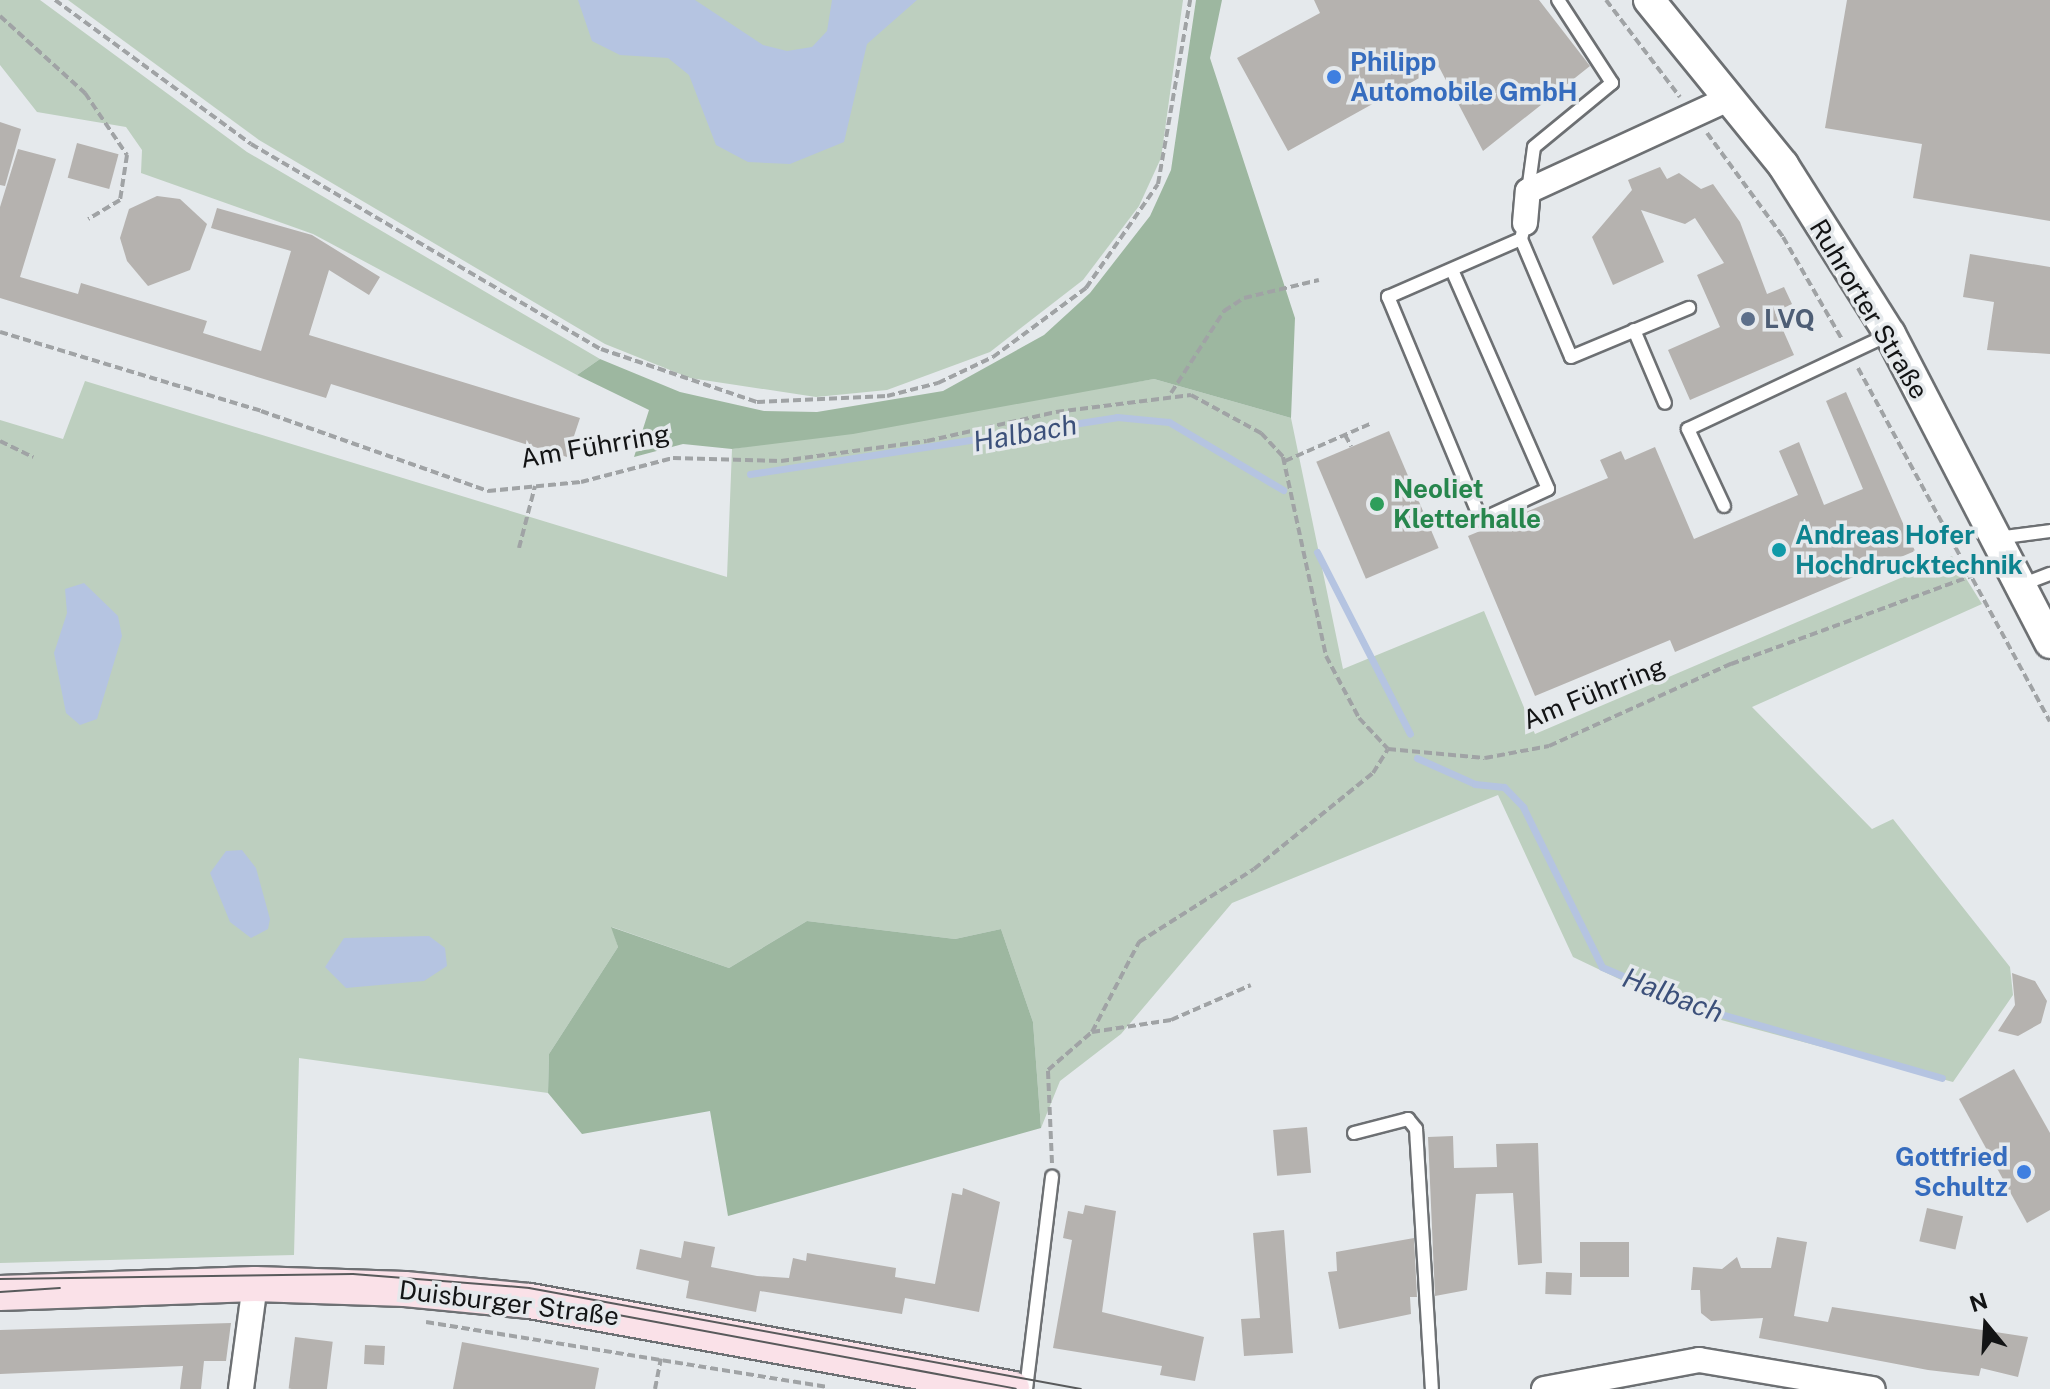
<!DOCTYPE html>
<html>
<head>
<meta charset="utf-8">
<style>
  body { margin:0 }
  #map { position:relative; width:2050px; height:1389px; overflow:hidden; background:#e5e9ec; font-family:"Public Sans",sans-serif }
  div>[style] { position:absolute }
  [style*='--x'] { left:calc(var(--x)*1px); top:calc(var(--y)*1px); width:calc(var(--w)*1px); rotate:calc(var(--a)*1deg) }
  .green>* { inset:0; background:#bdcfbf }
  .forest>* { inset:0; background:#9db7a0 }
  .water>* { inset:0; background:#b5c4e1 }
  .stream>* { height:7px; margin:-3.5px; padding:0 3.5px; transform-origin:3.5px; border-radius:3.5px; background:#b5c4e1 }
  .building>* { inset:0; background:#b5b2af; transform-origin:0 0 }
  .path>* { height:4px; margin-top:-2px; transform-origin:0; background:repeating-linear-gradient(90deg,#a0a3a5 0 8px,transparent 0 12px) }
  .roads { filter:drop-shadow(2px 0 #6d7073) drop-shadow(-2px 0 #6d7073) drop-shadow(0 2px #6d7073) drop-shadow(0 -2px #6d7073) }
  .service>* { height:12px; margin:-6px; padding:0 6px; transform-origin:6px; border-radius:6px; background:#fff }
  .minor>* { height:24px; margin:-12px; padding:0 12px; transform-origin:12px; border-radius:12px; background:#fff }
  .tertiary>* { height:30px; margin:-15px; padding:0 15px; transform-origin:15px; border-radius:15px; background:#fff }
  .secondary>* { height:34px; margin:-17px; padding:0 17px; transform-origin:17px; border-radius:17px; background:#fae1e8 }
  .tram>* { height:2px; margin:-1px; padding:0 1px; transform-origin:1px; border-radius:1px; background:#585a5b }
  .dots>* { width:22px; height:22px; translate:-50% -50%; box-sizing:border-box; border:4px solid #e5e9ec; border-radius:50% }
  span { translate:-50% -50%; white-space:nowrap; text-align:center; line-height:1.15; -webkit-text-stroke:7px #e5e9ec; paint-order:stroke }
  .shop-label { font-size:26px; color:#366cbe; font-weight:700 }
  .left { translate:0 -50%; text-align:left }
  .right { translate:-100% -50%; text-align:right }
  .street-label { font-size:26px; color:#131415 }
  .service-label { font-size:26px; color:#4e5e75; font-weight:700 }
  .leisure-label { font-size:26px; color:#27864d; font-weight:700 }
  .culture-label { font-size:26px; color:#0d838f; font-weight:700 }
  .water-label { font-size:28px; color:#3c507a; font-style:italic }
  .north { position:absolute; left:1946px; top:1285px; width:80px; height:80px; -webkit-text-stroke:6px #e5e9ec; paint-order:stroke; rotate:342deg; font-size:22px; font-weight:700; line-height:32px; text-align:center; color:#131415 }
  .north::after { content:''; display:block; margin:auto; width:28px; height:36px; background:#131415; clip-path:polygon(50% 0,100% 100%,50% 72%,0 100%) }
</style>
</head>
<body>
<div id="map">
  <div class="green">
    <div style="clip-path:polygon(0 0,40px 0,247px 152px,600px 359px,577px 375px,313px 234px,141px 173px,142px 150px,126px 127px,37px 112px,0 65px)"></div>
    <div style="clip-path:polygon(68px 0,1183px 0,1161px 158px,1139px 206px,1083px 280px,990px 352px,887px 390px,816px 397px,690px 378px,605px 344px,259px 140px)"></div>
    <div style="clip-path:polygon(1154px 379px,1291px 418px,1343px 669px,1484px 611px,1535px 734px,1952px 556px,1982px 604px,1752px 707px,1872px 829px,1893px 819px,2010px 967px,2013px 995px,1953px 1082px,1684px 1010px,1573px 957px,1498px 795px,1232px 903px,1121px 1034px,1060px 1081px,1041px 1128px,1033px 1022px,1001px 929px,955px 939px,807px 921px,729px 968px,612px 927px,618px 947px,549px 1054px,548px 1093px,299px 1058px,294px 1255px,0 1263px,0 420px,63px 439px,85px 381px,727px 577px,732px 449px)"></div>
  </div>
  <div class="forest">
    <div style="clip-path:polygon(1196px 0,1222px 0,1210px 58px,1295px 318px,1291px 418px,1154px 379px,853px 434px,732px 449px,683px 444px,634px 457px,649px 410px,577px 375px,600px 359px,680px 392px,764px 411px,817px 412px,943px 391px,1044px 335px,1090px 293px,1150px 216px,1171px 170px)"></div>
    <div style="clip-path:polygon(807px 921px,955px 939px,1001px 929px,1033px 1022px,1041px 1128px,728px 1216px,710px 1111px,582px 1134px,548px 1093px,549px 1054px,618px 947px,611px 927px,729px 968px)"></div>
  </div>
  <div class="water">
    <div style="clip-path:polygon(578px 0,695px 0,763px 45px,787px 51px,812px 47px,827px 31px,832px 0,917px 0,867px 44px,844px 142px,790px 164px,748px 162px,716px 145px,689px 75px,668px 58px,620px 55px,592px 41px)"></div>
    <div style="clip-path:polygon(84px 583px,118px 616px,122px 636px,97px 719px,80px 725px,66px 713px,54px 653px,67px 613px,65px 589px)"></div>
    <div style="clip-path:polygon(242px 850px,256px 868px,270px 919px,268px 929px,251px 938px,230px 922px,210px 873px,226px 851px)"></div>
    <div style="clip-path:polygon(429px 936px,445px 948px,447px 966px,424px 981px,346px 988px,325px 967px,344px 938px)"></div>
  </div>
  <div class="stream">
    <div style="--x:750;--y:474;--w:371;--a:-8.8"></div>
    <div style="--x:1117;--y:417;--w:52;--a:5.5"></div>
    <div style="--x:1169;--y:422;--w:133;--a:30.8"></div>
    <div style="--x:1317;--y:552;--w:204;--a:62.9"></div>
    <div style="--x:1417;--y:758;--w:64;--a:24.1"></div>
    <div style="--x:1475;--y:784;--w:29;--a:6"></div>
    <div style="--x:1504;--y:787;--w:28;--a:46"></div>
    <div style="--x:1523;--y:807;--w:178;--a:63.7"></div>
    <div style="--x:1602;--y:967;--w:99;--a:23.2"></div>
    <div style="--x:1693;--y:1006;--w:259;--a:16.1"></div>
  </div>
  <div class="building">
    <div style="clip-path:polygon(1314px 0,1539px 0,1590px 66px,1483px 151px,1439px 67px,1288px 151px,1237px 58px,1320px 13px)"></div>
    <div style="clip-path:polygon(1847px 0,2050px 0,2050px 221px,1913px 198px,1922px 144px,1825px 128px)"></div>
    <div style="clip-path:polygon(0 122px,21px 129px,5px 186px,0 185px)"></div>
    <div style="left:77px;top:143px;width:43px;height:36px;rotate:15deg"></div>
    <div style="clip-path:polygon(18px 149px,56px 159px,20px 277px,78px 294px,81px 283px,207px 321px,203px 333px,261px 351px,291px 251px,211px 228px,217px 208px,312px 235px,380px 277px,369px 295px,329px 270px,309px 335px,580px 418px,567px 457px,331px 384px,326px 398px,0 298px,0 207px)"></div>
    <div style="clip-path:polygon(1660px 167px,1667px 179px,1679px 173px,1701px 189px,1713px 184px,1740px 222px,1767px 294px,1784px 287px,1792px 304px,1775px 312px,1794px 355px,1690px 400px,1668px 350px,1720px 327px,1697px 275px,1724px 263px,1695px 218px,1685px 224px,1641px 210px,1664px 262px,1613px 285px,1592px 237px,1632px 190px,1628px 180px)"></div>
    <div style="clip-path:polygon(157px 196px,180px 199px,207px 224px,190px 270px,148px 286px,127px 261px,120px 238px,129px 209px)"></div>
    <div style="clip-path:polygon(1970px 254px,2050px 267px,2050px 354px,1987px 350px,1994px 302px,1963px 297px)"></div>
    <div style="clip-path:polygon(1846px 392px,1915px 551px,1675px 652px,1670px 640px,1535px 696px,1468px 536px,1608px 478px,1600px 460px,1621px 451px,1625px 460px,1655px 447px,1694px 539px,1798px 495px,1779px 451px,1799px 442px,1824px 505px,1863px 489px,1826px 401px)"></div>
    <div style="left:1389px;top:431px;width:127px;height:79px;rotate:67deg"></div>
    <div style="clip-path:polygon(2012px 973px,2035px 981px,2047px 1001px,2041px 1023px,2018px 1036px,1998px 1031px,2015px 1005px)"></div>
    <div style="clip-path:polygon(2014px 1069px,2050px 1133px,2050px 1210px,2027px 1223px,1959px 1099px)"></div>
    <div style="left:1307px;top:1127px;width:46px;height:34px;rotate:85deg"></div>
    <div style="clip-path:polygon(1453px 1136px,1454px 1168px,1497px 1167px,1496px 1144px,1538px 1143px,1542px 1263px,1518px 1265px,1513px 1193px,1476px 1194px,1467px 1290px,1435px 1296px,1428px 1137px)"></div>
    <div style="clip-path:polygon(963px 1188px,1000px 1202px,979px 1312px,905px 1298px,902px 1314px,760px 1291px,756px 1312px,686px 1298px,689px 1281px,636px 1269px,640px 1249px,681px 1258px,684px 1241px,715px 1247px,711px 1267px,757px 1276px,789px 1278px,793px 1258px,806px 1261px,807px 1253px,896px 1268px,895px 1277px,935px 1284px,952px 1193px,962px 1195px)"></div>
    <div style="clip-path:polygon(1085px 1205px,1116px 1211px,1102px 1312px,1204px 1337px,1195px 1381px,1160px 1375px,1162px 1366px,1053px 1348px,1072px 1240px,1063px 1238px,1068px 1211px,1083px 1214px)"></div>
    <div style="left:1927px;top:1208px;width:37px;height:34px;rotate:13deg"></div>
    <div style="clip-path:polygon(1284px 1230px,1293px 1353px,1244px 1356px,1241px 1319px,1260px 1318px,1253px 1233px)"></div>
    <div style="clip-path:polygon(1777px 1237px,1807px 1242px,1794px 1316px,1828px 1322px,1832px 1307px,2028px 1337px,2018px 1377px,1981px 1368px,1979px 1376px,1928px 1370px,1759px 1338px,1763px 1318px,1711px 1321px,1701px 1313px,1700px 1290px,1691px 1290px,1693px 1267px,1722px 1269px,1737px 1257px,1741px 1268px,1771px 1268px)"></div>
    <div style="clip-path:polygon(1414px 1238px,1417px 1297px,1410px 1297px,1411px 1314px,1339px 1329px,1328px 1272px,1337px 1271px,1336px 1252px)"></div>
    <div style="left:1580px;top:1242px;width:49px;height:35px"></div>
    <div style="left:1546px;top:1272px;width:26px;height:22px;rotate:2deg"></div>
    <div style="clip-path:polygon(231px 1323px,226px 1361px,204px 1361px,201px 1389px,180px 1389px,183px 1366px,0 1374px,0 1330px)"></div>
    <div style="left:295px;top:1337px;width:38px;height:52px;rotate:7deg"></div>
    <div style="clip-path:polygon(462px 1342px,599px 1368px,595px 1389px,453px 1389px)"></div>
    <div style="left:365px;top:1345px;width:20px;height:19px;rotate:3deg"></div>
  </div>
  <div class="path">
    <div style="--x:55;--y:0;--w:243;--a:36.3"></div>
    <div style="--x:251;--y:144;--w:406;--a:30.4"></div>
    <div style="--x:601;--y:349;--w:165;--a:18.8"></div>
    <div style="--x:757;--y:402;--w:130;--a:-2.6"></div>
    <div style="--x:887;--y:396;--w:53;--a:-14.3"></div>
    <div style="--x:938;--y:383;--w:61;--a:-25.3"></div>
    <div style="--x:993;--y:357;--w:116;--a:-36.6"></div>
    <div style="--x:1086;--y:288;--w:126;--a:-55.3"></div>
    <div style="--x:1158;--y:184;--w:187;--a:-80.1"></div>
    <div style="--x:1606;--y:0;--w:122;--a:52.7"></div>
    <div style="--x:0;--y:16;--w:115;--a:42.2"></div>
    <div style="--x:85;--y:93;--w:75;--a:55.9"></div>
    <div style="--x:127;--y:155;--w:46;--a:98.8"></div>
    <div style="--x:120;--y:200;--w:37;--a:149"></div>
    <div style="--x:1707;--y:133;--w:129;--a:53.8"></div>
    <div style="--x:1783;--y:237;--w:118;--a:60"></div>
    <div style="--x:0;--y:332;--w:273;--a:16.8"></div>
    <div style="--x:261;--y:411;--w:241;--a:19.4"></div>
    <div style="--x:488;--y:491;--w:93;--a:-5.5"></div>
    <div style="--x:581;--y:482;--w:95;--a:-14.6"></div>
    <div style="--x:673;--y:458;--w:108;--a:1.6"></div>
    <div style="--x:781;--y:461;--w:147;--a:-7.8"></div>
    <div style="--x:927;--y:441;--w:132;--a:-12.7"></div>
    <div style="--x:1056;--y:412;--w:136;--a:-7.2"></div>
    <div style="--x:1191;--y:395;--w:80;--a:28.5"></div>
    <div style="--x:1261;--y:433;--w:33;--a:47"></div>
    <div style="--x:1283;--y:457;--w:204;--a:77.8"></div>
    <div style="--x:1326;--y:656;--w:70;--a:62"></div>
    <div style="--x:1359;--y:718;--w:42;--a:46.9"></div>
    <div style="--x:1388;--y:749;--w:97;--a:5.3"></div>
    <div style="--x:1485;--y:758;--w:65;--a:-10.6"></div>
    <div style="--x:1549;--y:746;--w:200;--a:-24.3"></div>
    <div style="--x:1731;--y:664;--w:270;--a:-20.1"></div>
    <div style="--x:1858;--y:368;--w:402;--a:61.5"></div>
    <div style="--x:1171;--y:393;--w:98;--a:-57.1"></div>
    <div style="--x:1224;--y:311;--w:24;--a:-33"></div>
    <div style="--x:1244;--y:298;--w:77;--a:-13.5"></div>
    <div style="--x:1345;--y:435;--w:13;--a:61"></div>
    <div style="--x:0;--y:441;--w:37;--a:26"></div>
    <div style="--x:1285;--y:461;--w:95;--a:-23.6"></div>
    <div style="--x:519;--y:548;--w:64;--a:-75.5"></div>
    <div style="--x:1092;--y:1032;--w:80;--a:-8.6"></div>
    <div style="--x:1171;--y:1020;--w:87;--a:-23.6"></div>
    <div style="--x:1052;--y:1163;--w:93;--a:-92.5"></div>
    <div style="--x:1048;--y:1070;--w:58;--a:-40.8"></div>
    <div style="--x:1092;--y:1032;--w:102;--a:-62.4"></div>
    <div style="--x:1139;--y:942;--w:136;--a:-32.4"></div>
    <div style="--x:1254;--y:869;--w:153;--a:-38.9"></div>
    <div style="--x:1373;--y:773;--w:28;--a:-58"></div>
    <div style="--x:426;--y:1322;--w:407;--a:9.2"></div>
    <div style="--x:655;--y:1389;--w:31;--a:-79"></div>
  </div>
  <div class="roads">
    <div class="service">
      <div style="--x:1528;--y:191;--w:44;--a:-82.2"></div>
      <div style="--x:1534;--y:147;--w:101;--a:-39.4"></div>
      <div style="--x:1612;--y:83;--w:99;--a:-123"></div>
      <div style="--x:1521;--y:239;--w:128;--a:67"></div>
      <div style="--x:1571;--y:357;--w:128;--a:-22.6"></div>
      <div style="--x:1452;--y:270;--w:239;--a:66.3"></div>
      <div style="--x:1548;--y:489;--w:74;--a:155.2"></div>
      <div style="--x:1481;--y:520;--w:242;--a:-112.6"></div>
      <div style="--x:1388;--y:297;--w:145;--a:-23.6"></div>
      <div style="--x:1521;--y:239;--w:16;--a:-76"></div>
      <div style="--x:1634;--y:330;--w:79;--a:67"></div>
      <div style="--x:1724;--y:506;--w:85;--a:-115.1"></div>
      <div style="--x:1688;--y:429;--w:223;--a:-25.2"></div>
      <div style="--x:1997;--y:538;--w:53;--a:-7.5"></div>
      <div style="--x:2021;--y:585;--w:31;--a:-21"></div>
      <div style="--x:1354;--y:1133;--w:56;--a:-14.5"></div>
      <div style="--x:1408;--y:1119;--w:13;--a:51"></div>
      <div style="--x:1416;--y:1129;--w:260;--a:86.5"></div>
      <div style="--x:1026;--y:1389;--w:214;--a:-83"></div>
    </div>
    <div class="minor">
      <div style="--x:1525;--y:223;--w:32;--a:-85"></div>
      <div style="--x:1528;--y:191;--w:222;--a:-24.7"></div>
      <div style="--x:241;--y:1389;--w:106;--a:-82.4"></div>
      <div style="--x:1544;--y:1389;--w:158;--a:-10.6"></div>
      <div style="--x:1699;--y:1360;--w:176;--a:9.5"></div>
    </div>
    <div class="tertiary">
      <div style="--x:1649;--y:0;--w:213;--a:50.9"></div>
      <div style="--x:1783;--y:165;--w:200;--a:57.7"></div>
      <div style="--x:1890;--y:334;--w:348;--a:62.6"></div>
    </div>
    <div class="secondary">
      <div style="--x:0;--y:1293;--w:255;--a:-2"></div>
      <div style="--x:255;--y:1284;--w:150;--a:1.9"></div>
      <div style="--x:405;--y:1289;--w:126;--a:5.5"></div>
      <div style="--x:530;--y:1301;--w:490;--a:10.3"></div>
    </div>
  </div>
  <div class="tram">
    <div style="--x:0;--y:1279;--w:353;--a:-0.8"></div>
    <div style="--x:353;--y:1274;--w:177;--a:4.5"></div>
    <div style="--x:529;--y:1288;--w:561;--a:10.37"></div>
    <div style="--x:0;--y:1292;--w:60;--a:-3.8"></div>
    <div style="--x:586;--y:1309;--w:437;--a:10.5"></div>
  </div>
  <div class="dots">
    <div style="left:1334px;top:77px;background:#3f7fe0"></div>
    <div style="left:1748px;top:319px;background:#5c6f8a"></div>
    <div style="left:1377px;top:504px;background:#2e9e5b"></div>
    <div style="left:1779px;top:550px;background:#0f9aa8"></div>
    <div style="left:2024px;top:1172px;background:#3f7fe0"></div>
  </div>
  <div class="shop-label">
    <span class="left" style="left:1350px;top:77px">Philipp<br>Automobile GmbH</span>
    <span class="right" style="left:2008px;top:1172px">Gottfried<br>Schultz</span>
  </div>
  <div class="street-label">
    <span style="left:1869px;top:309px;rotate:59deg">Ruhrorter Straße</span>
    <span style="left:595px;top:446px;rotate:-10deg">Am Führring</span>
    <span style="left:1594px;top:693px;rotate:-22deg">Am Führring</span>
    <span style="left:509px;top:1303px;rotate:7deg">Duisburger Straße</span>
  </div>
  <div class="service-label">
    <span class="left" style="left:1764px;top:319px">LVQ</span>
  </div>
  <div class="leisure-label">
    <span class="left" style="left:1393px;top:504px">Neoliet<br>Kletterhalle</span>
  </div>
  <div class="culture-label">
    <span class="left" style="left:1795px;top:550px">Andreas Hofer<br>Hochdrucktechnik</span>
  </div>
  <div class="water-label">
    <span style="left:1025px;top:433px;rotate:-10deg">Halbach</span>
    <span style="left:1673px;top:995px;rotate:21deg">Halbach</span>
  </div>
  <div class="north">N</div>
</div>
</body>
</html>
